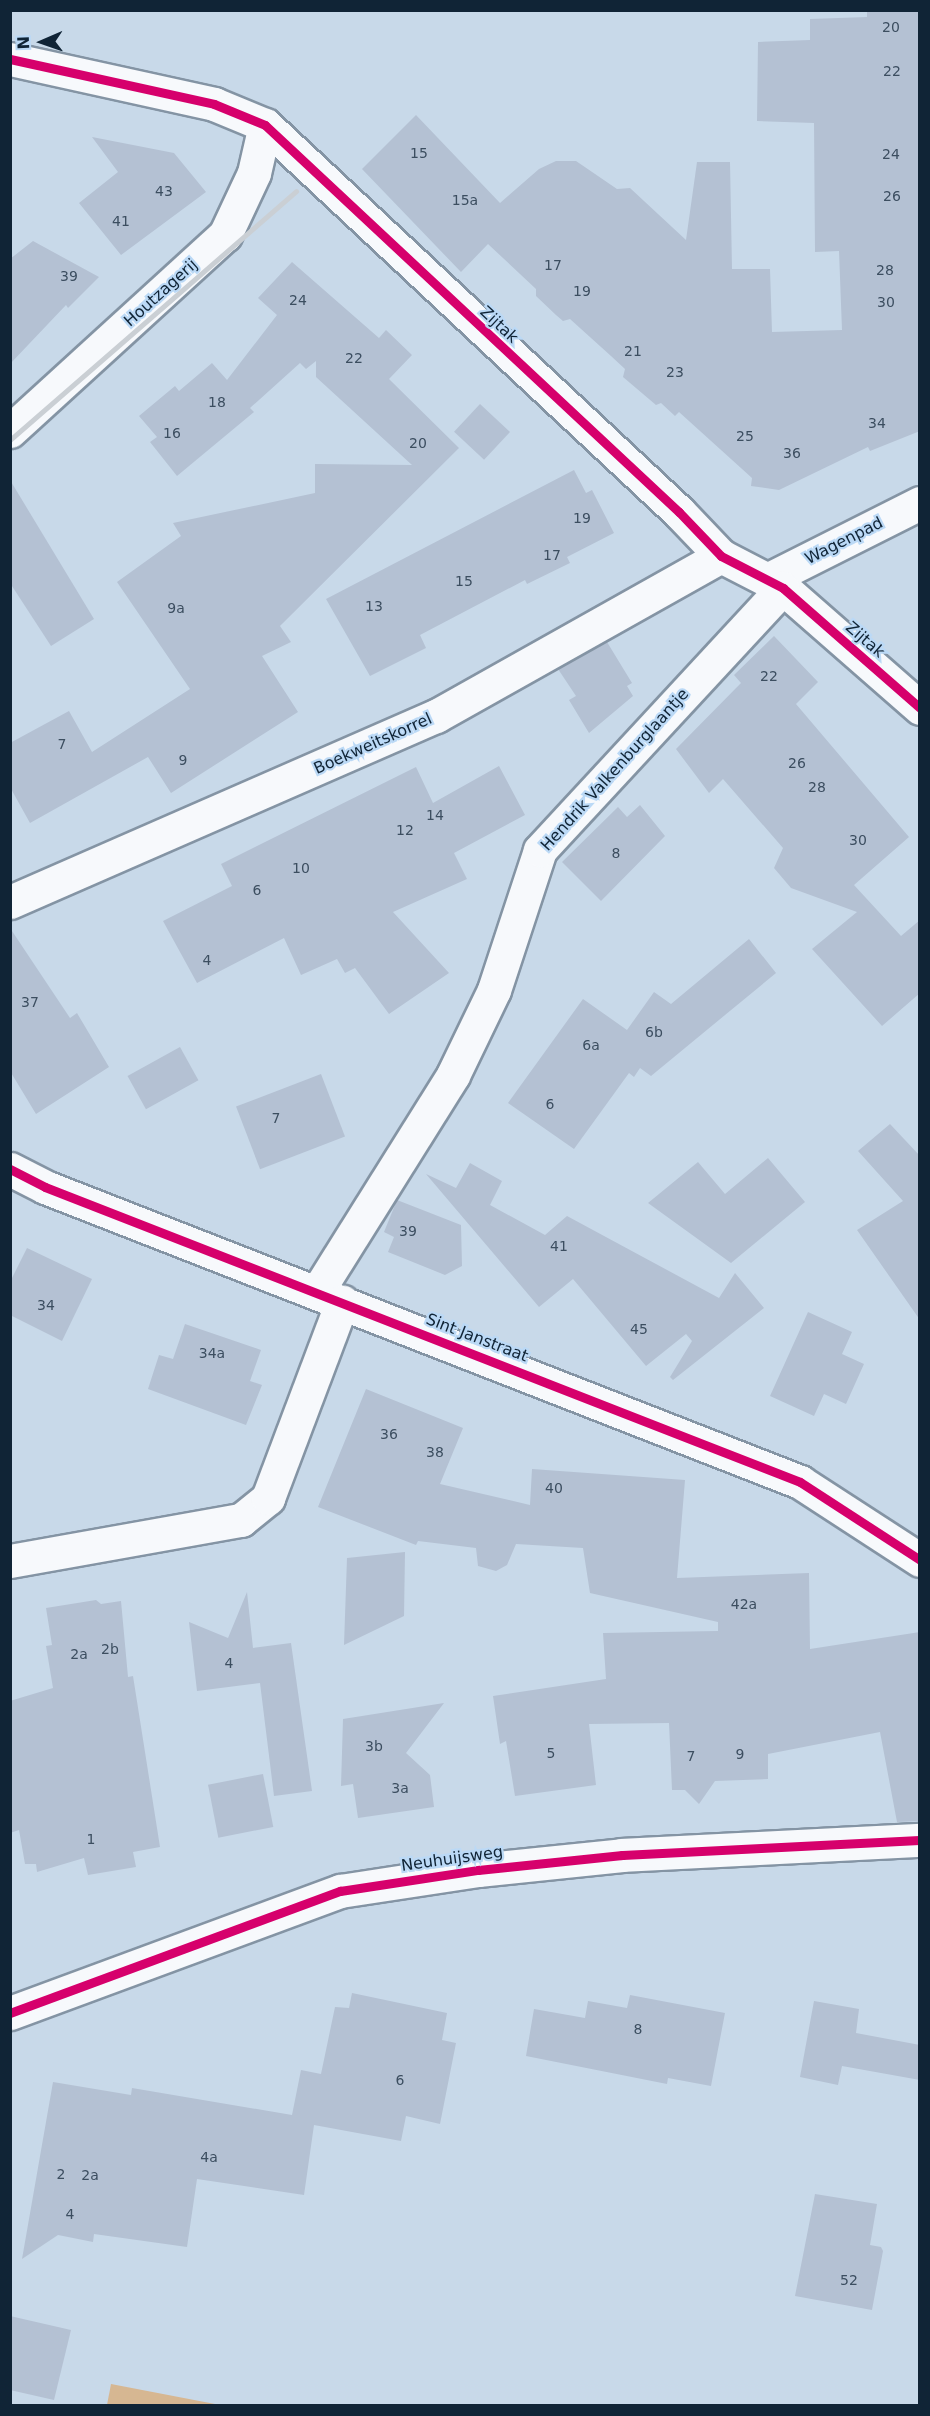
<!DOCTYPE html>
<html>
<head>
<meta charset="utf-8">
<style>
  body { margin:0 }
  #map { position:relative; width:930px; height:2416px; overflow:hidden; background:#c8d9e9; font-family:"DejaVu Sans",sans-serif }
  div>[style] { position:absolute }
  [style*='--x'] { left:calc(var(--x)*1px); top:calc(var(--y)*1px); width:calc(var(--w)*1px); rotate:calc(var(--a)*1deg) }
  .green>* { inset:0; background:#d6b792 }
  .building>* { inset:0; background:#b4c1d3; transform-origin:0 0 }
  .roads { filter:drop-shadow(2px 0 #8494a4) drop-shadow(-2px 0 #8494a4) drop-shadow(0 2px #8494a4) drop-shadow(0 -2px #8494a4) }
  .minor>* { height:33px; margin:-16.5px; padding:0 16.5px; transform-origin:16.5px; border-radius:16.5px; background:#f7f9fc }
  .rail>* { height:4.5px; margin:-2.25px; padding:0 2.25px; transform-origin:2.25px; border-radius:2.25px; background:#cacfd4 }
  .cycleway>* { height:9px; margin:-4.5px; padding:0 4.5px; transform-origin:4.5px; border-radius:4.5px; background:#d6006c }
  span { translate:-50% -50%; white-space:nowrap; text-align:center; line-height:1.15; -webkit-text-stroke:4.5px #bbd9f6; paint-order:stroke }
  .number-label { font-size:14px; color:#3c4e60 }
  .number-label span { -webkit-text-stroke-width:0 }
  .street-label { font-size:16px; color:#102436 }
  .frame { position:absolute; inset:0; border:12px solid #102436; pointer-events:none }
  .north { position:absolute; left:12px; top:12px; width:60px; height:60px; -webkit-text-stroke:4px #bbd9f6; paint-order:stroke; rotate:268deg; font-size:16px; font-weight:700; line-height:24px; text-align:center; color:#102436 }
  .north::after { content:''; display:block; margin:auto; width:21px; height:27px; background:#102436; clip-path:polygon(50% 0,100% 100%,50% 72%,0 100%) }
</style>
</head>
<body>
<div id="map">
  <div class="green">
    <div style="clip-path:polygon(111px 2384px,215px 2404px,215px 2405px,107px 2405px)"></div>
  </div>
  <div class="building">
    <div style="clip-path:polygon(867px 10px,920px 10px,920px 431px,870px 451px,868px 447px,779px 490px,751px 486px,752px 478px,679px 412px,675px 416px,661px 403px,656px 405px,623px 377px,625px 369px,611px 356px,570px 319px,563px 321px,556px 315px,536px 296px,536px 289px,488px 244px,461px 272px,362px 169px,416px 115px,500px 203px,539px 169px,556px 161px,576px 161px,617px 189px,630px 188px,686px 240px,697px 162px,730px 162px,732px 269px,770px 269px,772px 332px,842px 330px,839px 251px,815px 252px,814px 123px,757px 121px,758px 42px,810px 40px,810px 19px,867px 17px)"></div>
    <div style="clip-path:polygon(92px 137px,174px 153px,206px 192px,121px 255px,79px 203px,118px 172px)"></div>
    <div style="clip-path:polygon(33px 241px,99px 277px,68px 308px,66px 305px,10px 364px,10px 259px)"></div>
    <div style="clip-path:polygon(292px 262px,379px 338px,386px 330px,412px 355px,389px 379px,459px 448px,280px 626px,291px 642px,262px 656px,298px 712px,171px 793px,148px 757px,30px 823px,10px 787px,10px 743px,69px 711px,92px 752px,190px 689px,117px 582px,181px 536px,173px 523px,315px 493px,315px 464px,412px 465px,316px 377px,316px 361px,306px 369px,300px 363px,250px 408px,254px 412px,177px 476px,150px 442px,157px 437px,139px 416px,175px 386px,179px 391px,212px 363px,227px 380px,277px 315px,258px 298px)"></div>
    <div style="left:480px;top:404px;width:41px;height:38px;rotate:43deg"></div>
    <div style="clip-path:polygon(574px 470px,586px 493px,592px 490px,614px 533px,567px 557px,570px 563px,527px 584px,525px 580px,420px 635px,426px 648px,370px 676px,326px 599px)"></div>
    <div style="clip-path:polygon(10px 480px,94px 619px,51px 646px,10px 583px)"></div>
    <div style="clip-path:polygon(774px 636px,818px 682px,796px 704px,909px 837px,854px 885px,901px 936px,920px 920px,920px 993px,882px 1026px,812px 949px,857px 912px,791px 888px,774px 868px,783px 848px,723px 779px,709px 793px,676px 749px,741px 683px,734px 675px)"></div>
    <div style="clip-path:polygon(607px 642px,632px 683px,627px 686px,633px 696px,589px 733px,569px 700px,576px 696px,558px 669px)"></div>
    <div style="clip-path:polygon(499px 766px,525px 815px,454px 853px,467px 879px,393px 912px,449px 973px,389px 1014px,355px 968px,345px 973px,337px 959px,301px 975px,284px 938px,197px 983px,163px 921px,232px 886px,221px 864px,416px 767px,433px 803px)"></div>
    <div style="clip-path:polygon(640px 805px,665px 836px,601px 901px,562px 862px,618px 807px,627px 817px)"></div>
    <div style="clip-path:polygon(10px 928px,70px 1018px,77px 1013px,109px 1067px,36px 1114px,10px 1071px)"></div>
    <div style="clip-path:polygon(749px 939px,776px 973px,651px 1076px,640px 1068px,634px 1077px,629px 1073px,574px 1149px,508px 1103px,583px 999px,627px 1030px,654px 992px,671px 1004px)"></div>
    <div style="left:180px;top:1047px;width:38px;height:60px;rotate:61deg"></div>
    <div style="left:321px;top:1074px;width:67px;height:91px;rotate:69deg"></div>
    <div style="clip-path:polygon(890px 1124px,920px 1156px,920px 1320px,857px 1230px,903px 1201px,858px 1151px)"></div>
    <div style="clip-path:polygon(768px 1158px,805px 1202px,731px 1263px,648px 1203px,698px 1162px,725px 1194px)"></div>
    <div style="clip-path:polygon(470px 1163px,502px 1181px,490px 1205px,545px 1235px,567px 1216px,719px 1298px,735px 1273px,764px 1308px,673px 1380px,670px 1377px,692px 1341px,686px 1334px,646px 1366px,573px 1279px,539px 1307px,426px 1174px,456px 1188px)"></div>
    <div style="clip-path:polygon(397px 1200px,461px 1225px,462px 1266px,445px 1275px,388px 1252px,394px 1237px,384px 1232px)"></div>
    <div style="clip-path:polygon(27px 1248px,92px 1279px,62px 1341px,10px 1315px,10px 1282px)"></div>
    <div style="clip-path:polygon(808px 1312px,852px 1332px,842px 1354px,864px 1364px,846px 1404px,824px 1394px,814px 1416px,770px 1396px)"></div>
    <div style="clip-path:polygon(185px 1324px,261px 1350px,250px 1381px,262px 1385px,246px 1425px,148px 1389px,159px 1355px,173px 1359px)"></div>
    <div style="clip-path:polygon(366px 1389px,463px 1428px,440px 1484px,530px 1505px,532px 1469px,685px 1480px,677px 1578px,809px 1573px,810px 1649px,920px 1632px,920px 1821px,897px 1822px,880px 1732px,768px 1754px,768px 1779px,715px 1781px,699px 1804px,685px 1790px,672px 1790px,669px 1723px,589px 1724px,596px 1785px,515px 1796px,506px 1741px,500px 1744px,493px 1696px,606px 1679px,603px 1633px,718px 1631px,718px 1622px,590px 1593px,583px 1548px,516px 1544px,507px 1565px,496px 1571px,478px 1566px,476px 1548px,418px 1541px,416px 1545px,318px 1507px)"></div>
    <div style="clip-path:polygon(405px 1552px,404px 1616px,344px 1645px,347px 1558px)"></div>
    <div style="clip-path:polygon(247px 1592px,253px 1648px,291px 1643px,312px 1791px,274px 1796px,260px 1683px,197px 1691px,189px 1622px,228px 1638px)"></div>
    <div style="clip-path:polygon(96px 1600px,101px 1604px,121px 1601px,128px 1677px,133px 1676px,160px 1847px,133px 1852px,136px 1867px,88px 1875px,84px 1858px,37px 1872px,36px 1864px,25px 1864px,19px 1830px,10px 1833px,10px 1701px,53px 1688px,46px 1646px,52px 1645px,46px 1608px)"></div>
    <div style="clip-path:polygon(444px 1703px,406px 1753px,430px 1775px,434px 1807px,358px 1818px,353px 1784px,341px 1786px,343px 1719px)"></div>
    <div style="left:263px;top:1774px;width:54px;height:56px;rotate:79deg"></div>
    <div style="clip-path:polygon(352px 1993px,447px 2013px,442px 2040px,456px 2043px,440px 2124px,406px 2116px,401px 2141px,314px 2125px,304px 2195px,197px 2179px,187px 2247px,94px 2234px,93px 2242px,58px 2235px,22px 2259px,53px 2082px,131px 2095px,132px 2088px,292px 2115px,301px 2070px,321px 2074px,335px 2007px,349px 2008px)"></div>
    <div style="clip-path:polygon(630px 1995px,725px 2013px,711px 2086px,668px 2078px,667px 2084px,526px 2056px,534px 2009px,585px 2018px,588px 2001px,627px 2008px)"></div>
    <div style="clip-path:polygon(814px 2001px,859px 2009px,856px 2033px,920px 2045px,920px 2080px,842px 2066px,838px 2085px,800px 2077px)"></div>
    <div style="clip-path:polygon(815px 2194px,877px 2204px,870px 2245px,881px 2247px,883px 2251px,872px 2310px,795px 2296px)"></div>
    <div style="clip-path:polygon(10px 2316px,71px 2330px,54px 2400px,10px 2390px)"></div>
  </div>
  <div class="roads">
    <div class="minor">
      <div style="--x:10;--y:59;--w:209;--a:12.4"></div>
      <div style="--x:214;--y:104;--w:55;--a:22.4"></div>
      <div style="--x:265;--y:125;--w:567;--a:43.07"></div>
      <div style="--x:679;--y:512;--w:61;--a:46.3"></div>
      <div style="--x:721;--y:556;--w:70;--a:27.3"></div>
      <div style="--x:783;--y:588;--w:182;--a:41.2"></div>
      <div style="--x:10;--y:431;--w:291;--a:-42.4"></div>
      <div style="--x:225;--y:235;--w:68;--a:-64.9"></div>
      <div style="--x:254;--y:173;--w:49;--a:-77.1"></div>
      <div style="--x:769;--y:579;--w:169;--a:-26.7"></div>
      <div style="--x:10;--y:902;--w:465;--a:-23.6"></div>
      <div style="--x:436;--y:716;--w:327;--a:-29.3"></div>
      <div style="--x:10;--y:1169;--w:39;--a:27"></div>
      <div style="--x:45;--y:1187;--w:811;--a:21.34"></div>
      <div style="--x:800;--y:1482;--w:143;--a:33"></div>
      <div style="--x:317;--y:1292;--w:256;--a:-57.9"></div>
      <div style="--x:453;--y:1075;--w:94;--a:-64.2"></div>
      <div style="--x:494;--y:990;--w:147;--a:-71.8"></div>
      <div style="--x:540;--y:850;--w:357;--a:-47.2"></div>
      <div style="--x:10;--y:1561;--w:235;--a:-10.1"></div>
      <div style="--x:241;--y:1520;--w:35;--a:-39"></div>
      <div style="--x:268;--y:1498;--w:210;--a:-69.3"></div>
      <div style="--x:10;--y:2013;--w:352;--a:-20.3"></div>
      <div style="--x:340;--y:1891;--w:140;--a:-8.7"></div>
      <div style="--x:478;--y:1870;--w:145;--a:-5.9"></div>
      <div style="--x:622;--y:1855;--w:298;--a:-2.9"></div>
    </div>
  </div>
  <div class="rail">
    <div style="--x:10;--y:440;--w:379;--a:-41"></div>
  </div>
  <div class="cycleway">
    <div style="--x:10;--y:59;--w:209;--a:12.4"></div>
    <div style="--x:214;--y:104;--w:55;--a:22.4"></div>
    <div style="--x:265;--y:125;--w:567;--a:43.07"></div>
    <div style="--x:679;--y:512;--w:61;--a:46.3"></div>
    <div style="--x:721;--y:556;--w:70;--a:27.3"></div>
    <div style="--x:783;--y:588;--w:182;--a:41.2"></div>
    <div style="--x:10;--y:1169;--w:39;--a:27"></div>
    <div style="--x:45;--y:1187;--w:811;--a:21.34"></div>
    <div style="--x:800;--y:1482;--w:143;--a:33"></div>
    <div style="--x:10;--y:2013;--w:352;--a:-20.3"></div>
    <div style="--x:340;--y:1891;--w:140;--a:-8.7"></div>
    <div style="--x:478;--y:1870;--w:145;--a:-5.9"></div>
    <div style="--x:622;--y:1855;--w:298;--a:-2.9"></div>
  </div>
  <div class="number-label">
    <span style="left:891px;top:27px">20</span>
    <span style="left:892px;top:71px">22</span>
    <span style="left:419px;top:153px">15</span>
    <span style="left:891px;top:154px">24</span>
    <span style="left:164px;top:191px">43</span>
    <span style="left:892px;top:196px">26</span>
    <span style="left:465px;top:200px">15a</span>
    <span style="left:121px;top:221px">41</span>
    <span style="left:553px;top:265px">17</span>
    <span style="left:885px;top:270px">28</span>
    <span style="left:69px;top:276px">39</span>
    <span style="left:582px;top:291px">19</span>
    <span style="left:298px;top:300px">24</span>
    <span style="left:886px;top:302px">30</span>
    <span style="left:633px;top:351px">21</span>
    <span style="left:354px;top:358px">22</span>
    <span style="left:675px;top:372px">23</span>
    <span style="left:217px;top:402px">18</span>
    <span style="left:877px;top:423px">34</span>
    <span style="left:172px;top:433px">16</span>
    <span style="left:745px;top:436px">25</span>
    <span style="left:418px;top:443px">20</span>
    <span style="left:792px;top:453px">36</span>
    <span style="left:582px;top:518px">19</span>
    <span style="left:552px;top:555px">17</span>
    <span style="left:464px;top:581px">15</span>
    <span style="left:374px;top:606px">13</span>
    <span style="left:176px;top:608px">9a</span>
    <span style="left:769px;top:676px">22</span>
    <span style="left:62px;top:744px">7</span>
    <span style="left:183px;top:760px">9</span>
    <span style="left:797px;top:763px">26</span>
    <span style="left:817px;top:787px">28</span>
    <span style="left:435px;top:815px">14</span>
    <span style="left:405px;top:830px">12</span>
    <span style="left:858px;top:840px">30</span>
    <span style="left:616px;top:853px">8</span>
    <span style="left:301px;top:868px">10</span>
    <span style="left:257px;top:890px">6</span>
    <span style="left:207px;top:960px">4</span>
    <span style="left:30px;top:1002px">37</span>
    <span style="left:654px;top:1032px">6b</span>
    <span style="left:591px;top:1045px">6a</span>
    <span style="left:550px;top:1104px">6</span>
    <span style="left:276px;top:1118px">7</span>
    <span style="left:408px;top:1231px">39</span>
    <span style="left:559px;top:1246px">41</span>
    <span style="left:46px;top:1305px">34</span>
    <span style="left:639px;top:1329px">45</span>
    <span style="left:212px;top:1353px">34a</span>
    <span style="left:389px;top:1434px">36</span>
    <span style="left:435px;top:1452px">38</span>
    <span style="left:554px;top:1488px">40</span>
    <span style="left:744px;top:1604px">42a</span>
    <span style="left:110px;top:1649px">2b</span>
    <span style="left:79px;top:1654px">2a</span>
    <span style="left:229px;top:1663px">4</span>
    <span style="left:374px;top:1746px">3b</span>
    <span style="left:551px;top:1753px">5</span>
    <span style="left:740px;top:1754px">9</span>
    <span style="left:691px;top:1756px">7</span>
    <span style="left:400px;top:1788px">3a</span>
    <span style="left:91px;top:1839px">1</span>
    <span style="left:638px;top:2029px">8</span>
    <span style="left:400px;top:2080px">6</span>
    <span style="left:209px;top:2157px">4a</span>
    <span style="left:61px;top:2174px">2</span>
    <span style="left:90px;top:2175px">2a</span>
    <span style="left:70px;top:2214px">4</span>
    <span style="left:849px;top:2280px">52</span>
  </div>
  <div class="street-label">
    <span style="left:161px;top:293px;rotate:-42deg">Houtzagerij</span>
    <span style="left:499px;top:325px;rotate:43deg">Zijtak</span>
    <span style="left:844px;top:541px;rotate:-27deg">Wagenpad</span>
    <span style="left:865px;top:640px;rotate:41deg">Zijtak</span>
    <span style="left:373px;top:744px;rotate:-24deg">Boekweitskorrel</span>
    <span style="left:615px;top:770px;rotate:-48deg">Hendrik Valkenburglaantje</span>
    <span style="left:477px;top:1338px;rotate:21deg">Sint Janstraat</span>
    <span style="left:452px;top:1859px;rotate:-8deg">Neuhuijsweg</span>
  </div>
  <div class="frame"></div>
  <div class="north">N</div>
</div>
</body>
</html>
